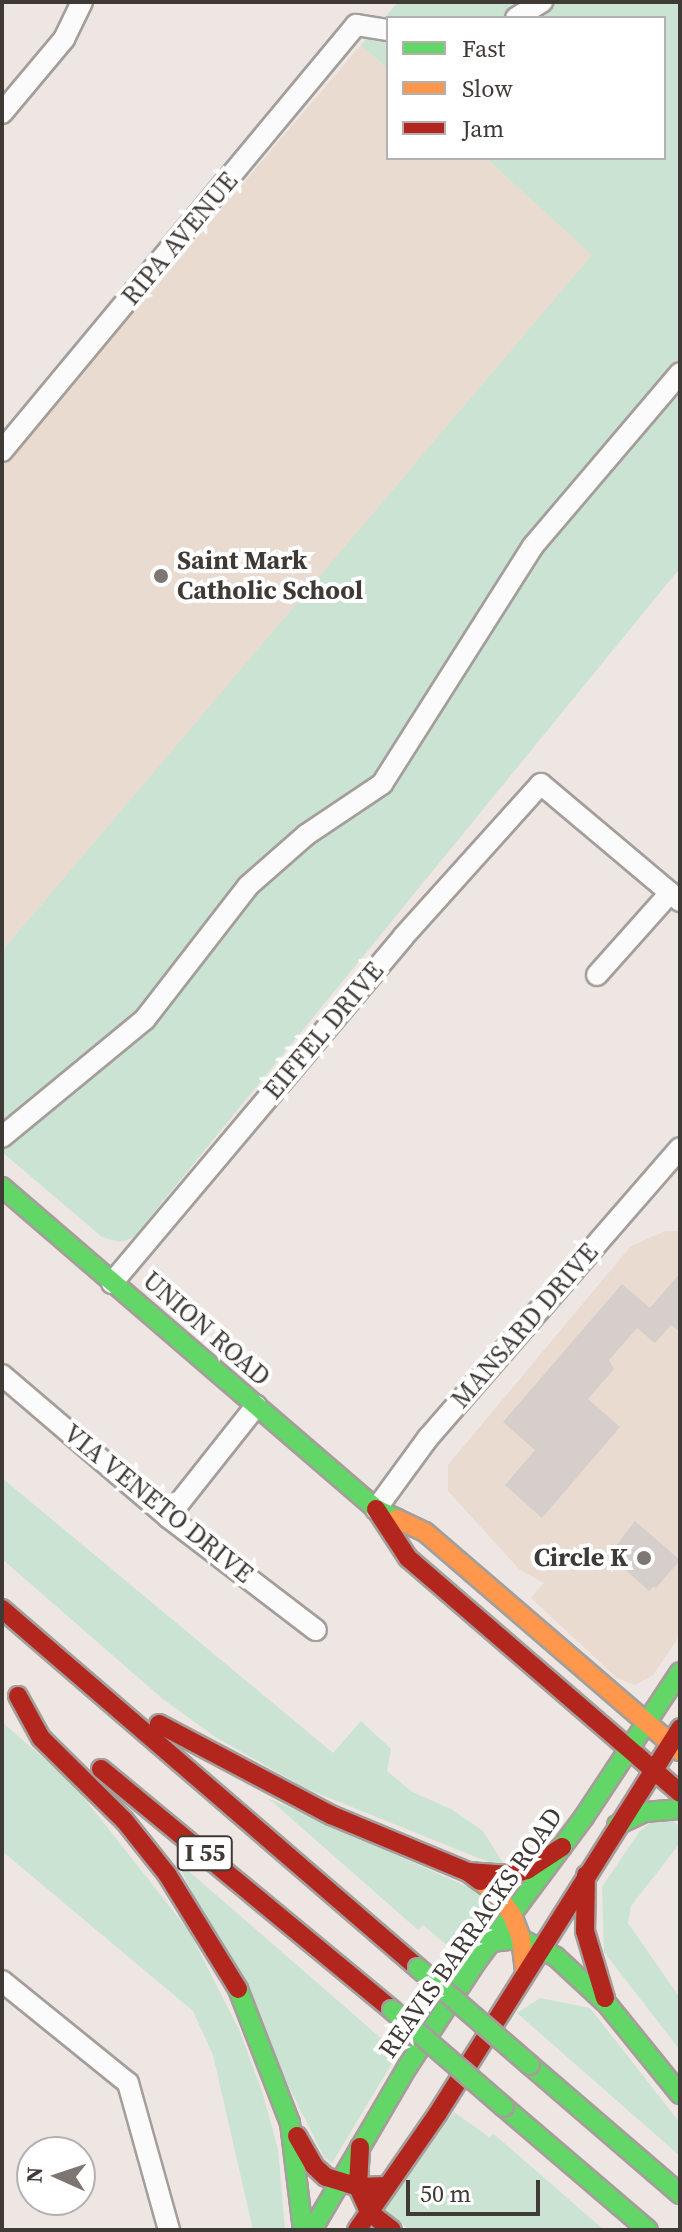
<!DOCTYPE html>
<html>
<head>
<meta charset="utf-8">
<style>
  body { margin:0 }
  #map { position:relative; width:682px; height:2232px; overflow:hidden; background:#eee6e2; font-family:"Source Serif 4",serif }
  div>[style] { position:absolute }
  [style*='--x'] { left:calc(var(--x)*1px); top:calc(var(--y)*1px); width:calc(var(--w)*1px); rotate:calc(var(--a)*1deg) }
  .built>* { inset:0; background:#eadbd1 }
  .green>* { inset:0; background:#cbe3d3 }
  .building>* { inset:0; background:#d5cecb }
  .roads { filter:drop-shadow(2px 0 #a49e9b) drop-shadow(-2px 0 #a49e9b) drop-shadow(0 2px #a49e9b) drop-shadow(0 -2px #a49e9b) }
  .street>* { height:20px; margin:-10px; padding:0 10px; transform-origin:10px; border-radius:10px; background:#fcfbfb }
  .fast>* { height:18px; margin:-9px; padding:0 9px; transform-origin:9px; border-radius:9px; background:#63d668 }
  .slow>* { height:18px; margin:-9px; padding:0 9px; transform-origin:9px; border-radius:9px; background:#ff974d }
  .jam>* { height:18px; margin:-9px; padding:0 9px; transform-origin:9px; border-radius:9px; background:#b3261e }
  .bridges { filter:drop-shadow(2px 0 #a49e9b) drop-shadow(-2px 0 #a49e9b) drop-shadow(0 2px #a49e9b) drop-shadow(0 -2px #a49e9b) }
  .fast-bridge>* { height:18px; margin:-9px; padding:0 9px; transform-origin:9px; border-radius:9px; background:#63d668 }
  .dots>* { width:22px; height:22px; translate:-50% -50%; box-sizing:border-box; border:4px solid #fff; border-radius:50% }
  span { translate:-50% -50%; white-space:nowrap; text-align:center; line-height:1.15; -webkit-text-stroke:8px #fff; paint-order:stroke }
  .shield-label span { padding:2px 6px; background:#fff; border:2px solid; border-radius:6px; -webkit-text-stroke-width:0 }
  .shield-label { font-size:24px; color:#403a37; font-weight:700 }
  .street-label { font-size:26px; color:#403a37 }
  .poi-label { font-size:26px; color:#403a37; font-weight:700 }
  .left { translate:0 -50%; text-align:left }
  .right { translate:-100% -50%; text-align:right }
  .frame { position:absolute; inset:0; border:4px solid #403a37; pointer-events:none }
  .legend { position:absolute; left:386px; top:16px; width:280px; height:144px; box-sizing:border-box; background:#fff; border:2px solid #b3b0af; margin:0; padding:10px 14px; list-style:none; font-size:24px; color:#403a37 }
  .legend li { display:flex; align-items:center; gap:16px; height:40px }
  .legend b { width:40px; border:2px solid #b3b0af }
  .north { position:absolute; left:16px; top:2136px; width:80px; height:80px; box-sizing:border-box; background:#fff; border:2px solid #b3b0af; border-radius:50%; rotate:273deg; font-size:22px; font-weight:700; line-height:32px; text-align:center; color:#403a37 }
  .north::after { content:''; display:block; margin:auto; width:28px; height:36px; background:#7d7673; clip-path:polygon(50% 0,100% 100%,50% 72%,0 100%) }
  .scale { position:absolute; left:406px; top:2180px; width:134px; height:36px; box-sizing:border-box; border:4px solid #403a37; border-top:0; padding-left:10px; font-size:24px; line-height:28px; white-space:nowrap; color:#403a37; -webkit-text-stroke:6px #fff; paint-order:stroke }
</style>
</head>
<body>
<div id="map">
  <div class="built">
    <div style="clip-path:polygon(361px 45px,388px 69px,388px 158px,486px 158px,593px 255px,2px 951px,2px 466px)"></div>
    <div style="clip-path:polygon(665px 1231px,680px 1231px,680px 1635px,653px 1675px,635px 1685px,617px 1678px,531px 1598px,544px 1583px,519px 1569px,448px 1491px,448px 1465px,631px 1246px)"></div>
  </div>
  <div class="green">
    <div style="clip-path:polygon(398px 2px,680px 2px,680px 568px,133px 1238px,119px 1242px,102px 1237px,2px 1152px,2px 951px,592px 255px,486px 158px,664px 158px,664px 18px,388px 18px,388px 69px,361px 45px)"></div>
    <div style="clip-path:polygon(2px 1478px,333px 1753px,361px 1721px,391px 1749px,387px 1771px,412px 1792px,451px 1809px,483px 1831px,503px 1863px,491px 1863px,307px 1789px,217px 1738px,164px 1700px,2px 1559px)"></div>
    <div style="clip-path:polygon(2px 1722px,73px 1784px,189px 1931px,240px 2032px,262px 2091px,278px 2149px,285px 2230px,253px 2230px,213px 2055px,193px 2011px,2px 1851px)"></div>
    <div style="clip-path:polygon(268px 1798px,477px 1891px,492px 1918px,462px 1958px,423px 1925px,418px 1930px)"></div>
    <div style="clip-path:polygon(672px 1820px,680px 1827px,680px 1843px,631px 1906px,628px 1923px,680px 1998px,680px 2050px,604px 1952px,602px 1887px,639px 1832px,650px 1823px)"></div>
    <div style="clip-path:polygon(176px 1860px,398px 2053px,332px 2163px,324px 2157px)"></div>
    <div style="clip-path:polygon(540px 1998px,590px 2008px,680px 2123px,680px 2156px,517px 2013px)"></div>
    <div style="clip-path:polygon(454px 2112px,489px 2137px,494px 2134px,604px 2230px,409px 2230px,385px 2209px)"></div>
  </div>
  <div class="building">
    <div style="clip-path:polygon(680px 1273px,680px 1332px,671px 1325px,655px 1343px,637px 1328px,609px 1360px,614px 1369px,588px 1399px,620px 1427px,542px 1518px,505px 1485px,535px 1450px,503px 1422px,622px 1284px,650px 1308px)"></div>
    <div style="clip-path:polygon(635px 1521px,680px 1560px,656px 1588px,654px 1586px,649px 1591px,609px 1555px)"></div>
  </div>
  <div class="roads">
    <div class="street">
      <div style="--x:516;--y:18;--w:31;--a:-32"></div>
      <div style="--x:2;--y:113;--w:97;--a:-50"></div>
      <div style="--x:64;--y:39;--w:41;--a:-64.1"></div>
      <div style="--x:2;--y:451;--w:554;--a:-50.27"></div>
      <div style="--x:356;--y:25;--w:32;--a:9"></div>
      <div style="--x:597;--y:975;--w:110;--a:-48.3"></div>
      <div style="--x:2;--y:1137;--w:185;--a:-39.5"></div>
      <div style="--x:145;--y:1019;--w:168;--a:-52.2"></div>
      <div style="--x:248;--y:886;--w:77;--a:-41.3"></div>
      <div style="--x:306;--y:835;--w:92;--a:-33.9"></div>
      <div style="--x:382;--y:784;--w:282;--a:-57.6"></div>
      <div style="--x:533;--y:546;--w:227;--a:-49.6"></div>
      <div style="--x:112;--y:1283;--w:452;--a:-49.9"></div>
      <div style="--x:403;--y:937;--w:206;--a:-48"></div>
      <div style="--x:541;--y:784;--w:182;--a:40.1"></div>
      <div style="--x:2;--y:1375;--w:218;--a:40.5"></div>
      <div style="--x:168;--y:1517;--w:186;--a:37.4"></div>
      <div style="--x:376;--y:1509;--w:88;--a:-53.8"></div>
      <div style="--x:428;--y:1438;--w:384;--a:-49"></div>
      <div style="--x:168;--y:1517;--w:142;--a:-51.6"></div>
      <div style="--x:2;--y:1981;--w:162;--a:39"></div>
      <div style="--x:128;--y:2083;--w:153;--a:74.4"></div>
    </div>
    <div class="fast">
      <div style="--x:2;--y:1187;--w:494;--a:40.7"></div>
      <div style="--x:376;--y:1509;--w:23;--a:25"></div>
      <div style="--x:617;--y:1825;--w:31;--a:-25"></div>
      <div style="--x:645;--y:1812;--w:35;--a:-5"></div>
      <div style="--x:491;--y:1942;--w:30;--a:-6"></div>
      <div style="--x:521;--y:1939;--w:39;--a:27"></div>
      <div style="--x:556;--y:1957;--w:69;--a:42.7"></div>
      <div style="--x:607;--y:2004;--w:116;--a:51"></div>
      <div style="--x:238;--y:1989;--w:144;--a:68.8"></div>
      <div style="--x:290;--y:2123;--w:108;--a:83.1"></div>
      <div style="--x:530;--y:2065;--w:198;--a:40.7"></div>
      <div style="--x:504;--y:2107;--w:189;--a:40.5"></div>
      <div style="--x:312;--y:2230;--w:190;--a:-59.7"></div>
      <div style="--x:408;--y:2066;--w:124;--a:-56.8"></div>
      <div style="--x:476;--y:1962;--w:181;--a:-53.3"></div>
      <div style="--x:584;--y:1817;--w:174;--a:-56.5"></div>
    </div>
    <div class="slow">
      <div style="--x:397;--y:1519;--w:31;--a:25"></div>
      <div style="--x:425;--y:1532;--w:336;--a:40.7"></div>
      <div style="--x:480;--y:1881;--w:17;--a:36"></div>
      <div style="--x:494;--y:1891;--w:30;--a:53"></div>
      <div style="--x:512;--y:1915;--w:26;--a:69"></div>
      <div style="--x:521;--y:1939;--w:35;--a:83"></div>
    </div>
    <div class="jam">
      <div style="--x:376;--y:1509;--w:59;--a:56.9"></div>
      <div style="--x:408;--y:1558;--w:359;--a:40.8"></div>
      <div style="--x:2;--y:1609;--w:549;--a:40.79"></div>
      <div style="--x:18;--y:1696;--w:48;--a:61.3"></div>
      <div style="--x:41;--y:1738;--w:117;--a:44.7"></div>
      <div style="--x:124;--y:1820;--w:69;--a:51.5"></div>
      <div style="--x:167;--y:1874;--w:135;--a:58.3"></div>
      <div style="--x:159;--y:1724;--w:195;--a:27.9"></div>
      <div style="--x:331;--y:1815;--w:148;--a:22.6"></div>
      <div style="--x:468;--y:1872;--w:15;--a:37"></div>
      <div style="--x:101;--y:1769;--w:378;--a:39.6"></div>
      <div style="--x:468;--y:1872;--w:41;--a:4.2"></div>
      <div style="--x:509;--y:1875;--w:19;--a:-16"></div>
      <div style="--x:527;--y:1870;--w:42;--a:-33.3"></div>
      <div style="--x:586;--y:1875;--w:56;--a:91"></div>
      <div style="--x:585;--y:1931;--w:70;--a:73.4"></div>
      <div style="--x:297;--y:2136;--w:34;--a:60"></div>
      <div style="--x:314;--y:2166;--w:16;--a:43"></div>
      <div style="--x:326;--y:2177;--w:34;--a:17"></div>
      <div style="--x:358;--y:2187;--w:29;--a:-2"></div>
      <div style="--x:360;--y:2147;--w:40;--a:92.9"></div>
      <div style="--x:358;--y:2187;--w:27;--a:66"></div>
      <div style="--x:369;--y:2212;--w:29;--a:38"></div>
      <div style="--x:357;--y:2230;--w:142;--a:-55.3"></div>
      <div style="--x:438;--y:2113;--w:455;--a:-57.8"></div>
    </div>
  </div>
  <div class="bridges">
    <div class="fast-bridge">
      <div style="--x:418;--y:1968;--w:148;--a:40.9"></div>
      <div style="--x:392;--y:2010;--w:148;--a:40.9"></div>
    </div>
  </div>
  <div class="dots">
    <div style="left:161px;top:576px;background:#7d7673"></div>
    <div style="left:644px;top:1558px;background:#7d7673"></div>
  </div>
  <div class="shield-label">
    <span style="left:205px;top:1853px">I 55</span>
  </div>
  <div class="street-label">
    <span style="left:180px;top:239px;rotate:-50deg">RIPA AVENUE</span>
    <span style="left:324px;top:1031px;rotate:-50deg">EIFFEL DRIVE</span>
    <span style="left:525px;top:1326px;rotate:-49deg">MANSARD DRIVE</span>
    <span style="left:206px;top:1329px;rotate:41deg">UNION ROAD</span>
    <span style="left:158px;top:1504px;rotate:39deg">VIA VENETO DRIVE</span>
    <span style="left:471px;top:1933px;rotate:-55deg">REAVIS BARRACKS ROAD</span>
  </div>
  <div class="poi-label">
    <span class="left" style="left:177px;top:576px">Saint Mark<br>Catholic School</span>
    <span class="right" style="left:628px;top:1558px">Circle K</span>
  </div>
  <div class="frame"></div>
  <ul class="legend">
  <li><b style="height:10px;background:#63d668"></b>Fast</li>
  <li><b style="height:10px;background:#ff974d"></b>Slow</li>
  <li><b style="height:10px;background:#b3261e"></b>Jam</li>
  </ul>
  <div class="north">N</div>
  <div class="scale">50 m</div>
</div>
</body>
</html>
